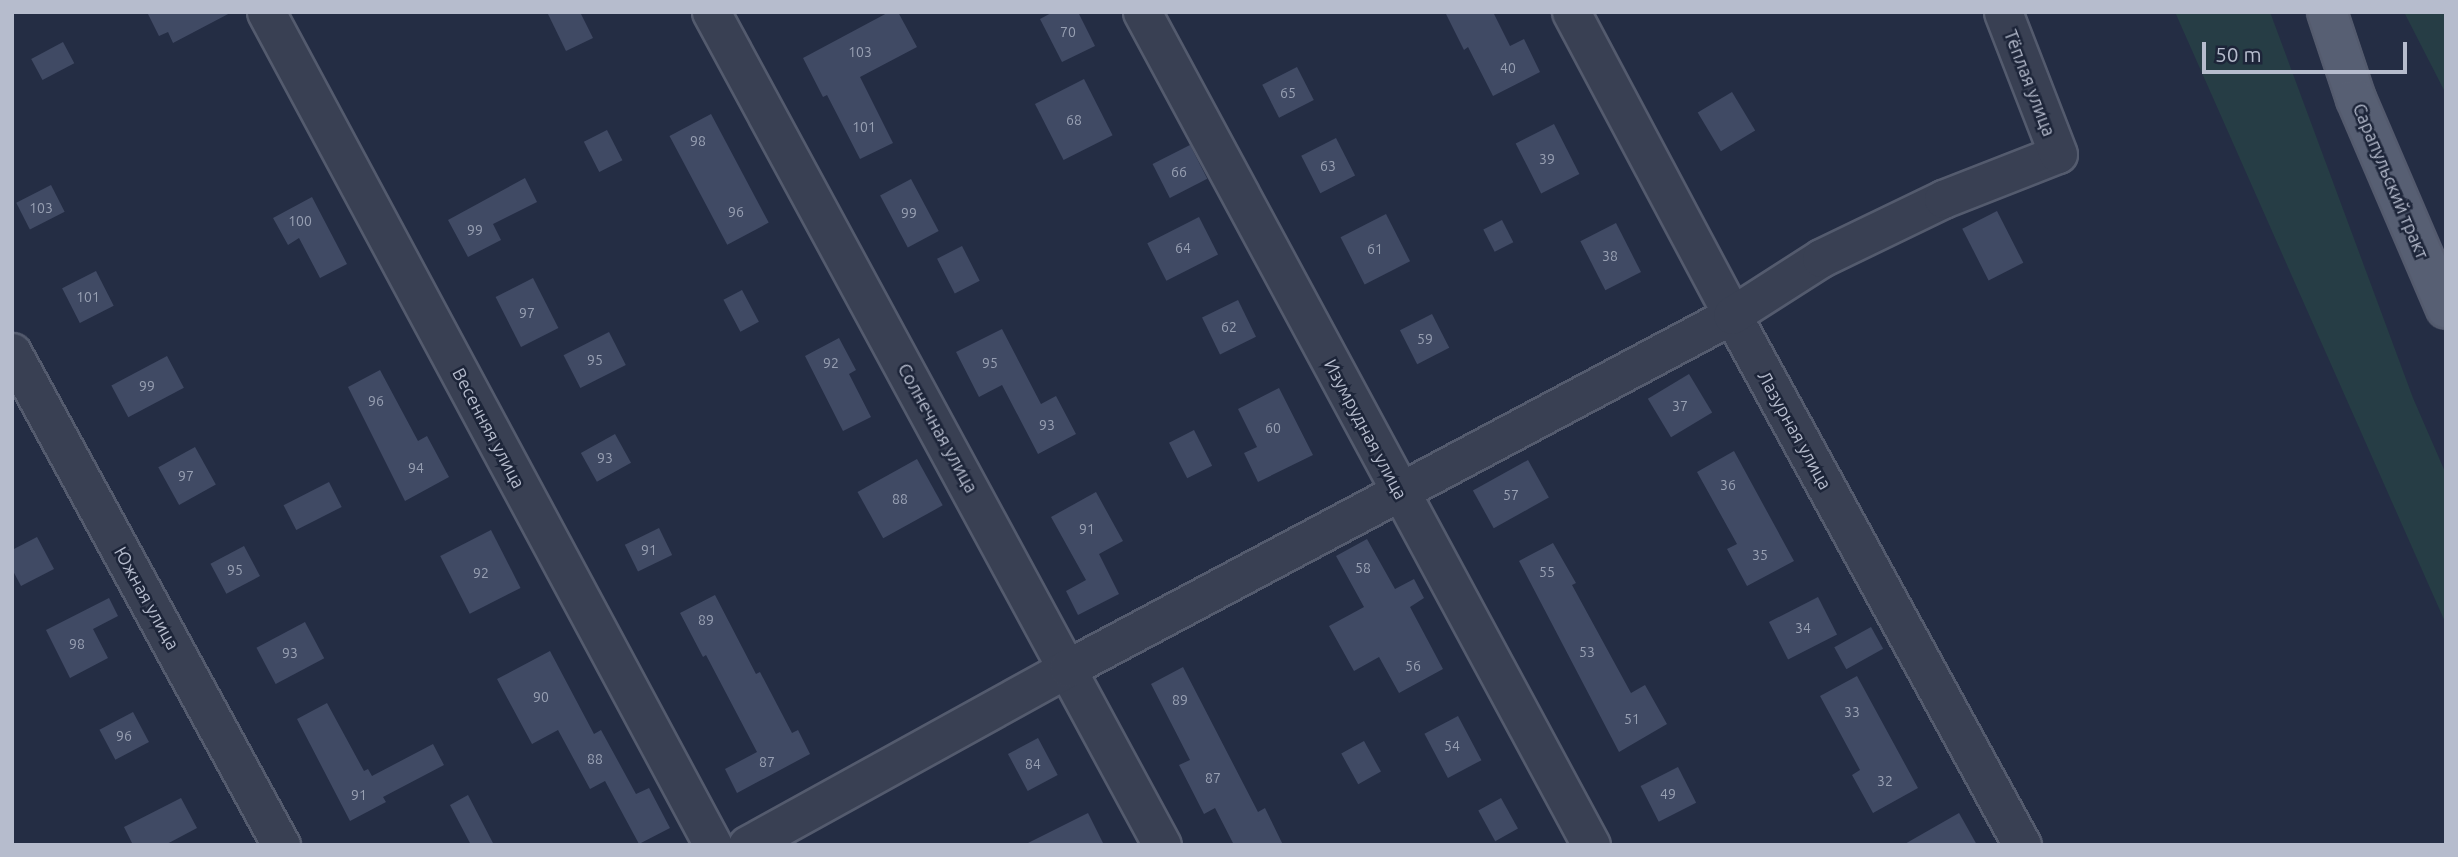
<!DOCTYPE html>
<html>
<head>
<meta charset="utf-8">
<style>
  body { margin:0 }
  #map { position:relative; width:2458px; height:857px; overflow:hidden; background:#242d44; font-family:Ubuntu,sans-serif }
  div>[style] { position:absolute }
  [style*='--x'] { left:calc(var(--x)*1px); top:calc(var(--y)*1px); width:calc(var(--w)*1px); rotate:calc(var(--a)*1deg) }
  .green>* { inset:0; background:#263d45 }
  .building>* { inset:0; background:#404a64; transform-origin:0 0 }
  .roads { filter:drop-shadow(2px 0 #545b6e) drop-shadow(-2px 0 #545b6e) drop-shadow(0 2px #545b6e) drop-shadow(0 -2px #545b6e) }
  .minor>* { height:37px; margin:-18.5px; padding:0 18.5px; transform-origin:18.5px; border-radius:18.5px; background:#394053 }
  .major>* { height:38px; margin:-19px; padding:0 19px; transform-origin:19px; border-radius:19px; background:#575f73 }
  span { translate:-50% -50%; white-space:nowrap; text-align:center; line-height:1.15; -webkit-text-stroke:5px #1d2539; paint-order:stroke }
  .number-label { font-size:14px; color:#98a0b3 }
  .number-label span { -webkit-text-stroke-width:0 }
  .street-label { font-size:18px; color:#b6bccd }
  .frame { position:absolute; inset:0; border:14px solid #b6bccd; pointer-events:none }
  .scale { position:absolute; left:2202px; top:42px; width:205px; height:32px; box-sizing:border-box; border:4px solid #b6bccd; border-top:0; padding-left:9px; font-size:21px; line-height:24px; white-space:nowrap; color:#b6bccd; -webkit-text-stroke:5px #1d2539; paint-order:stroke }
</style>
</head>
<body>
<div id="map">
  <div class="green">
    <div style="clip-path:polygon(2175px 12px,2270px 12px,2413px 398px,2446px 474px,2446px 624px)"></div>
    <div style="clip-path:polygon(2404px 12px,2446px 12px,2446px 94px)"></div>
  </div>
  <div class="building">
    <div style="clip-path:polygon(147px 12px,232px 12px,173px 43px,168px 32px,159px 36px)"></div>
    <div style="clip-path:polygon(547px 12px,580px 12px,593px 38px,566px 51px)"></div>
    <div style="clip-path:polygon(889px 12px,898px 12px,917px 47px,860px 77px,893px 143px,860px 159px,827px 95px,823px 97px,803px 58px)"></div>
    <div style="clip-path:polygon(1053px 12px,1078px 12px,1095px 46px,1062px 62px,1040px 19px)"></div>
    <div style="clip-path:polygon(1445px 12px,1493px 12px,1510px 46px,1524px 39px,1540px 72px,1493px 96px,1468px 47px,1464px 50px)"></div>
    <div style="left:63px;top:42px;width:24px;height:36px;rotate:62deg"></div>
    <div style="left:1297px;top:67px;width:37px;height:39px;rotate:63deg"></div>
    <div style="left:1084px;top:79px;width:63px;height:55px;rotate:63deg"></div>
    <div style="left:1732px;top:92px;width:45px;height:40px;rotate:59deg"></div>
    <div style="left:711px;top:114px;width:123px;height:47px;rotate:62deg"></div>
    <div style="left:1554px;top:124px;width:56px;height:43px;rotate:63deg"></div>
    <div style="left:607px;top:130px;width:34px;height:26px;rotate:63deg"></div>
    <div style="left:1336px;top:138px;width:42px;height:39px;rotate:63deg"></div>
    <div style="left:1190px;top:145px;width:38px;height:42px;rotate:63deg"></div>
    <div style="clip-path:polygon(525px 178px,537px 202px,493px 224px,501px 240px,468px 257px,448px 220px)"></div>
    <div style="left:911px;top:179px;width:59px;height:35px;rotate:62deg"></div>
    <div style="left:51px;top:185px;width:30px;height:39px;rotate:63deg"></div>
    <div style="clip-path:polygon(312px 197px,347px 264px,320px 278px,299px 238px,288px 245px,273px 218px)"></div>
    <div style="left:1997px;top:211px;width:58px;height:39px;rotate:63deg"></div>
    <div style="left:1386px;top:214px;width:53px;height:51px;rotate:63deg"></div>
    <div style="left:1199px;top:217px;width:42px;height:58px;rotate:63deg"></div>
    <div style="left:1502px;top:220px;width:25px;height:21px;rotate:63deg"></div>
    <div style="left:1616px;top:223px;width:55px;height:40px;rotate:63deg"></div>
    <div style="left:962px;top:246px;width:39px;height:28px;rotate:63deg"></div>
    <div style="left:96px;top:271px;width:39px;height:38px;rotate:63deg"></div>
    <div style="left:533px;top:278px;width:56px;height:42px;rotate:63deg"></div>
    <div style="left:742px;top:290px;width:36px;height:21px;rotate:62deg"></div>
    <div style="left:1238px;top:300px;width:41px;height:40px;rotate:64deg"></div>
    <div style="left:1432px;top:314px;width:38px;height:36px;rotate:63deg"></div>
    <div style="clip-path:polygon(1002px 329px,1041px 404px,1056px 396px,1076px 434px,1038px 454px,1002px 385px,979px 397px,956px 352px)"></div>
    <div style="left:609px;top:332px;width:37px;height:51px;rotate:63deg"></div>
    <div style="clip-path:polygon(839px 338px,856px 370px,849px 374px,871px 417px,843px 431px,805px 356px)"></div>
    <div style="left:167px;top:356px;width:36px;height:63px;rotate:62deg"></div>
    <div style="clip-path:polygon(380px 370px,418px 441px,427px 436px,449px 477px,405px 501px,348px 387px)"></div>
    <div style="left:1689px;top:374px;width:45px;height:48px;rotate:59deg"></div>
    <div style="clip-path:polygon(1279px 388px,1313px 455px,1258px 482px,1244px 453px,1257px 447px,1238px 409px)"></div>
    <div style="left:1194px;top:430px;width:40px;height:28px;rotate:63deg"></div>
    <div style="left:615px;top:434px;width:33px;height:39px;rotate:61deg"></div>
    <div style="left:195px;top:447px;width:43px;height:42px;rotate:61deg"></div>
    <div style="clip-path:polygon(1734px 451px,1794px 561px,1747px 586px,1727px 549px,1737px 544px,1697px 472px)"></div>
    <div style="left:917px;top:459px;width:53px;height:68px;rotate:61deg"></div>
    <div style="left:1528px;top:460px;width:43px;height:63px;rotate:61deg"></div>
    <div style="left:329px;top:482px;width:28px;height:51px;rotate:63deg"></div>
    <div style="clip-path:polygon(1096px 492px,1123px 541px,1099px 554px,1119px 594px,1078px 615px,1066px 591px,1086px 580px,1051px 517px)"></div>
    <div style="left:659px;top:528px;width:30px;height:38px;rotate:64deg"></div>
    <div style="left:491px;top:530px;width:65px;height:57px;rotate:63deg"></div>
    <div style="clip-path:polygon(37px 537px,54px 569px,21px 586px,12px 569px,12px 550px)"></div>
    <div style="clip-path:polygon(1367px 539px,1395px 589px,1414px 579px,1424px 598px,1410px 607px,1443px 669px,1399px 693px,1379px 657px,1354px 671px,1329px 626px,1364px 607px,1336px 556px)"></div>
    <div style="clip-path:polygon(1553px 543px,1576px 583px,1572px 585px,1631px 693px,1645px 685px,1667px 724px,1619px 752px,1519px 561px)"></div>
    <div style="left:244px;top:546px;width:34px;height:38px;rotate:62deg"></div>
    <div style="clip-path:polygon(715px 595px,756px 674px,760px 672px,792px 733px,798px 730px,810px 754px,737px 793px,725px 769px,757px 752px,706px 655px,703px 657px,680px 613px)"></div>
    <div style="left:1818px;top:597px;width:42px;height:55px;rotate:63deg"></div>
    <div style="clip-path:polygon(109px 598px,118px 616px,93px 629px,108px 658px,70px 678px,46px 630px)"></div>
    <div style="left:305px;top:622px;width:41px;height:55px;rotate:62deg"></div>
    <div style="left:1871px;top:627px;width:25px;height:42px;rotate:61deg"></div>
    <div style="clip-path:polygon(550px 651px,594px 734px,601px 730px,636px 794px,649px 788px,670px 828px,639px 844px,605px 781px,590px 789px,558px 730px,532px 744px,497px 679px)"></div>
    <div style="clip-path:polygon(1183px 667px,1258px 812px,1265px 808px,1283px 845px,1234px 845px,1215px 808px,1204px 814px,1179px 765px,1190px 760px,1151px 684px)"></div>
    <div style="clip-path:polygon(1857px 676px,1918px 788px,1873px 813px,1852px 775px,1860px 770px,1820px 696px)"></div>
    <div style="clip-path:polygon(327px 703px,364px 771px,368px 769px,372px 776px,433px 744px,444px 765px,383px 797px,386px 802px,350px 821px,297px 719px)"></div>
    <div style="left:133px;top:712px;width:34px;height:38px;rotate:62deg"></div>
    <div style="left:1458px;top:716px;width:50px;height:38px;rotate:62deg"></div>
    <div style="left:1038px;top:738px;width:42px;height:34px;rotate:62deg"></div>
    <div style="left:1364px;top:741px;width:35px;height:26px;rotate:61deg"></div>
    <div style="left:1678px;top:767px;width:40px;height:42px;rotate:63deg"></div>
    <div style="clip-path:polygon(468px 795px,494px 845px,471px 845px,450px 805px)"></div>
    <div style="clip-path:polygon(181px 798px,197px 828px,165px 845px,133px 845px,124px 827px)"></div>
    <div style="left:1501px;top:798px;width:35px;height:26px;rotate:61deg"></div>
    <div style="clip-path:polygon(1088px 813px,1104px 845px,1024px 845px)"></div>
    <div style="clip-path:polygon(1959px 813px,1977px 845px,1903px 845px)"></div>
  </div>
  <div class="roads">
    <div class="minor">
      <div style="--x:266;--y:12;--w:945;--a:61.78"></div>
      <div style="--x:711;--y:12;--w:947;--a:61.57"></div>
      <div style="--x:1142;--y:12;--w:946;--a:61.67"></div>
      <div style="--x:1571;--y:12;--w:343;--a:62"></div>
      <div style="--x:1732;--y:315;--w:604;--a:61.31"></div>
      <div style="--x:12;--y:352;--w:562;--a:61.38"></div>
      <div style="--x:747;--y:845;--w:367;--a:-28.9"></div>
      <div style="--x:1068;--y:668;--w:752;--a:-28"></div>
      <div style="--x:1732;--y:315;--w:106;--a:-32.6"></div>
      <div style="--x:1821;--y:258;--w:136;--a:-25.8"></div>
      <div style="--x:1943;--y:199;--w:123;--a:-21.4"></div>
      <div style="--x:2058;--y:154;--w:152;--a:-111.2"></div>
    </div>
    <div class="major">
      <div style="--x:2327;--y:12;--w:92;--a:71.6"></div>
      <div style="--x:2356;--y:99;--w:228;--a:66.8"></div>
    </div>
  </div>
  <div class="number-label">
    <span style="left:1068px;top:32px">70</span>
    <span style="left:860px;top:52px">103</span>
    <span style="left:1508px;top:68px">40</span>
    <span style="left:1288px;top:93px">65</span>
    <span style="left:1074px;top:120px">68</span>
    <span style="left:864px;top:127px">101</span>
    <span style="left:698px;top:141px">98</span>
    <span style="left:1547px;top:159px">39</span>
    <span style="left:1328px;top:166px">63</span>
    <span style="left:1179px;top:172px">66</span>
    <span style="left:41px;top:208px">103</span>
    <span style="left:736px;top:212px">96</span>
    <span style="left:909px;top:213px">99</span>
    <span style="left:300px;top:221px">100</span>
    <span style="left:475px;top:230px">99</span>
    <span style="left:1183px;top:248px">64</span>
    <span style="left:1375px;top:249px">61</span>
    <span style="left:1610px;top:256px">38</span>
    <span style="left:88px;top:297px">101</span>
    <span style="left:527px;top:313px">97</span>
    <span style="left:1229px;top:327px">62</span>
    <span style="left:1425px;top:339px">59</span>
    <span style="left:595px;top:360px">95</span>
    <span style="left:831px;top:363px">92</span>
    <span style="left:990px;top:363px">95</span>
    <span style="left:147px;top:386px">99</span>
    <span style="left:376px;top:401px">96</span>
    <span style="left:1680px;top:406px">37</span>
    <span style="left:1047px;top:425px">93</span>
    <span style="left:1273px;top:428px">60</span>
    <span style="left:605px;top:458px">93</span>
    <span style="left:416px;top:468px">94</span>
    <span style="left:186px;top:476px">97</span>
    <span style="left:1728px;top:485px">36</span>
    <span style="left:1511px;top:495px">57</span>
    <span style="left:900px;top:499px">88</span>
    <span style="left:1087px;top:529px">91</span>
    <span style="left:649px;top:550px">91</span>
    <span style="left:1760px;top:555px">35</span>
    <span style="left:1363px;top:568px">58</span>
    <span style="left:235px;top:570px">95</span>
    <span style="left:1547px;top:572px">55</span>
    <span style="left:481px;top:573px">92</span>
    <span style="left:706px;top:620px">89</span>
    <span style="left:1803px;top:628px">34</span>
    <span style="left:77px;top:644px">98</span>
    <span style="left:1587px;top:652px">53</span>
    <span style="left:290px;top:653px">93</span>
    <span style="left:1413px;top:666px">56</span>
    <span style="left:541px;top:697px">90</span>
    <span style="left:1180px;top:700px">89</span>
    <span style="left:1852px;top:712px">33</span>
    <span style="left:1632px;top:719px">51</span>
    <span style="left:124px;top:736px">96</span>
    <span style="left:1452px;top:746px">54</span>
    <span style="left:595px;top:759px">88</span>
    <span style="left:767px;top:762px">87</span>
    <span style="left:1033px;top:764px">84</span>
    <span style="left:1213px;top:778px">87</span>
    <span style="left:1885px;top:781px">32</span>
    <span style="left:1668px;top:794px">49</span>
    <span style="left:359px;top:795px">91</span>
  </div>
  <div class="street-label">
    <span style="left:2030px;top:83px;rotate:69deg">Тёплая улица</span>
    <span style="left:2391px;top:181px;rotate:67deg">Сарапульский тракт</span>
    <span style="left:489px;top:428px;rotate:62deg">Весенняя улица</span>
    <span style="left:938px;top:428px;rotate:61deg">Солнечная улица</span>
    <span style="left:1366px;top:429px;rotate:62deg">Изумрудная улица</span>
    <span style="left:1795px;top:430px;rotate:61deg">Лазурная улица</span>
    <span style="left:147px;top:598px;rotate:61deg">Южная улица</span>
  </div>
  <div class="frame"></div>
  <div class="scale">50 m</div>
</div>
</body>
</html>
